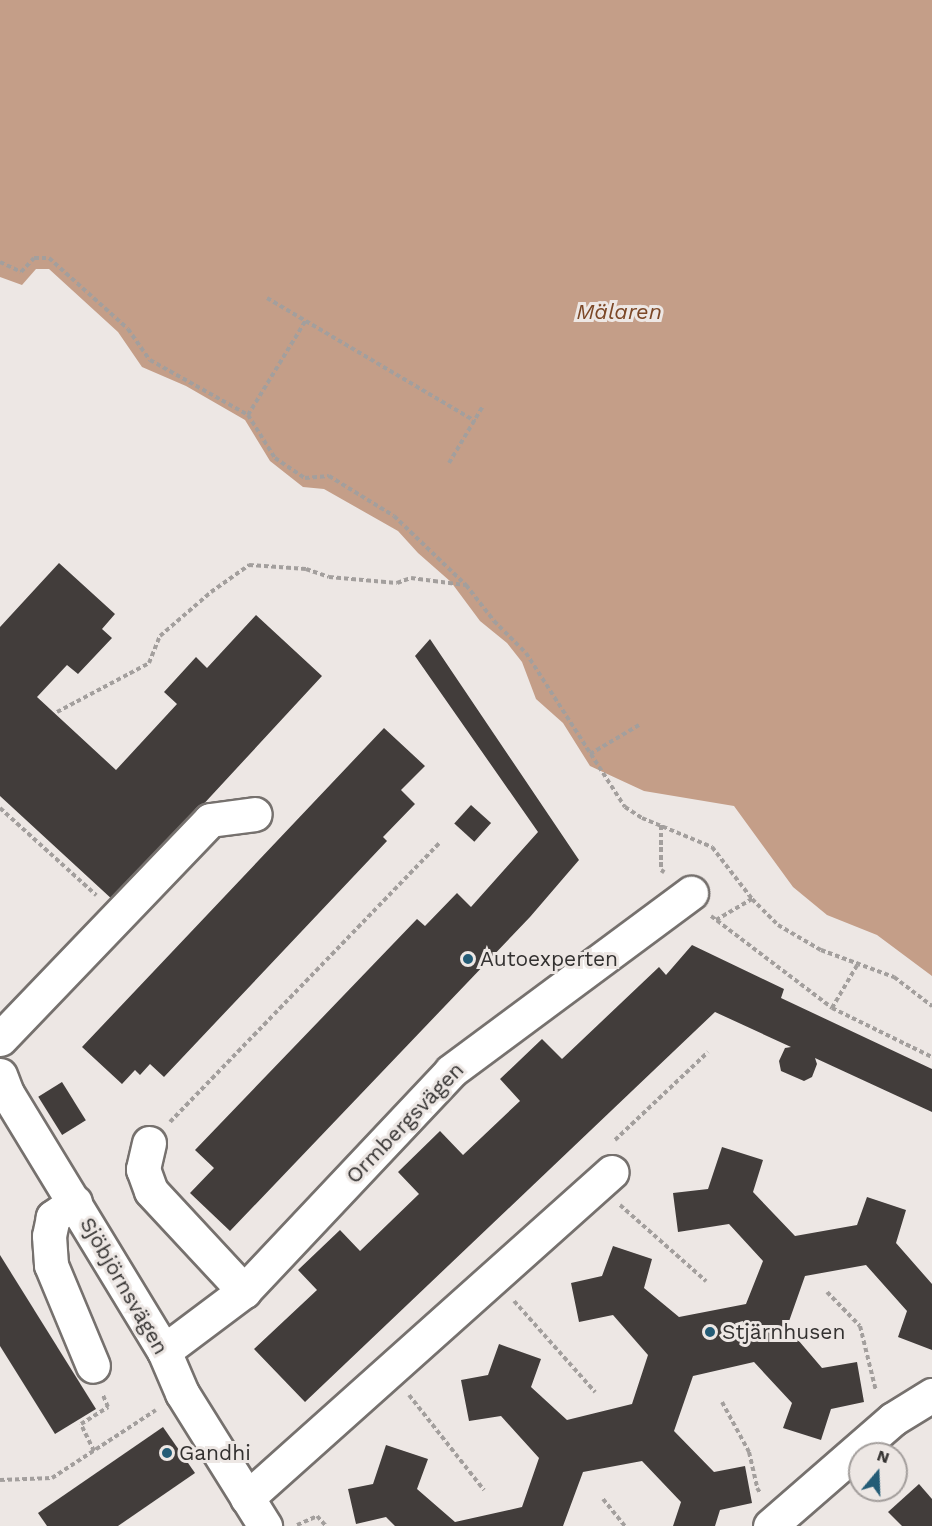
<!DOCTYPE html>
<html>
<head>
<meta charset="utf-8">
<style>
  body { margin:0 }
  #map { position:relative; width:932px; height:1526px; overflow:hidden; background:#ede7e4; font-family:"Work Sans",sans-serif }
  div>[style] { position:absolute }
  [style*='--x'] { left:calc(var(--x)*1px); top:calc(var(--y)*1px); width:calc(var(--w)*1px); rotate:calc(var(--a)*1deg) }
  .water>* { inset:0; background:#c49e88 }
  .building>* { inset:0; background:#423d3b; transform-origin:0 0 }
  .path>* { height:4px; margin-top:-2px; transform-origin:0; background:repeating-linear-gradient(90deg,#a39f9d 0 4.5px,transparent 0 7.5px) }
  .roads { filter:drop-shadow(2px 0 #76716e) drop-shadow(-2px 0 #76716e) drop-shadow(0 2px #76716e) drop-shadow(0 -2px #76716e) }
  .minor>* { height:33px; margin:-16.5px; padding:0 16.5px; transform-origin:16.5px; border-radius:16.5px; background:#fff }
  .dots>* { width:16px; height:16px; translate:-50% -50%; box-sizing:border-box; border:3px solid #ede7e4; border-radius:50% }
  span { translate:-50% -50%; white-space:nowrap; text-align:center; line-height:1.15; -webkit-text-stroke:6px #ede7e4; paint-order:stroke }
  .poi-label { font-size:21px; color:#333130 }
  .left { translate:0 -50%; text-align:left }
  .street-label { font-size:21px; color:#333130 }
  .water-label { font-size:22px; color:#7c4827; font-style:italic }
  .north { position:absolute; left:848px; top:1442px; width:60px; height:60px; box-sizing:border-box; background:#ede7e4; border:2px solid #a39e9c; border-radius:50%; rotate:19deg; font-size:16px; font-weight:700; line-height:24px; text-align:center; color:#333130 }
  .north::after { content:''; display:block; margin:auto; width:21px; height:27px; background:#245c76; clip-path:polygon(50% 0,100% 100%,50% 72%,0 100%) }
</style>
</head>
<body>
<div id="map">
  <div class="water">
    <div style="clip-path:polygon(0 0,932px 0,932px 976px,877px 935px,827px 915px,793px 887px,734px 806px,644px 791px,590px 766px,563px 723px,536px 699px,522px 662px,507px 643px,480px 621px,451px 582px,418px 553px,398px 531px,324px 489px,303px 487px,270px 461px,245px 420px,186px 386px,142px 367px,118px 332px,49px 269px,36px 269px,22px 285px,0 277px)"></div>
  </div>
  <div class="building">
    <div style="clip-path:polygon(59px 563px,115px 614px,102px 629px,112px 638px,78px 674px,67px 665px,37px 697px,116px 770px,177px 704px,164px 692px,196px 657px,207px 668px,256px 615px,322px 676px,114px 901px,0 796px,0 627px)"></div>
    <div style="clip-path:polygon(430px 639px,579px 860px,530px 917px,230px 1231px,190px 1193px,214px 1168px,195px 1150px,417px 919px,425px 926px,457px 893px,471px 907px,538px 832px,415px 656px)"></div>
    <div style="clip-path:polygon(384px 728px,425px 766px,401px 790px,415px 804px,383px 837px,387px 841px,164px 1077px,150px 1064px,140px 1075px,135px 1070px,122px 1084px,82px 1047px)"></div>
    <div style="left:471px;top:805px;width:27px;height:25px;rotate:42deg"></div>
    <div style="clip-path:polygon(692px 945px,784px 989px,781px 998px,932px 1069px,932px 1112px,815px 1058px,817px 1064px,812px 1077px,804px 1081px,781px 1071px,779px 1061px,785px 1048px,791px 1047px,715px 1012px,305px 1402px,254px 1349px,317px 1290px,298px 1270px,340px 1230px,360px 1251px,419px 1194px,398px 1172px,440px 1131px,463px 1155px,520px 1101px,500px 1079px,542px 1039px,562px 1059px,659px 967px,666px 975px)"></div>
    <div style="left:62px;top:1082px;width:45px;height:28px;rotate:58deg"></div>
    <div style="clip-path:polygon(722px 1147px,763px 1160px,753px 1192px,795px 1236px,857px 1225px,867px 1197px,906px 1210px,896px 1243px,932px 1284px,932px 1350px,898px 1337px,907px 1311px,866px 1265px,805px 1276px,787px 1327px,822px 1368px,857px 1362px,864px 1402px,831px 1409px,821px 1440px,783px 1428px,792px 1403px,754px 1362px,693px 1376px,674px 1431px,714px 1472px,745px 1466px,752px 1503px,720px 1510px,715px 1526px,673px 1526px,681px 1502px,642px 1461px,583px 1472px,563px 1526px,395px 1526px,386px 1517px,356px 1524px,348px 1489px,373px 1484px,386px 1445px,428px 1459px,417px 1489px,455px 1522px,522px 1507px,539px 1458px,501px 1416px,469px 1421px,461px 1380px,488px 1375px,499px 1344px,541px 1359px,531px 1387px,567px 1420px,632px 1404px,648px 1355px,613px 1315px,579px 1322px,571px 1283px,602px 1276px,613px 1246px,652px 1259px,644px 1288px,679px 1317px,746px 1304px,763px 1261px,729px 1224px,678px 1232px,673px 1193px,708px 1189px)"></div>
    <div style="clip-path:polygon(0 1255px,96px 1409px,55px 1434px,0 1346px)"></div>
    <div style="clip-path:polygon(163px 1427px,195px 1473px,118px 1526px,47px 1526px,38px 1513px)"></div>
    <div style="clip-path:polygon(919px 1484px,932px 1499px,932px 1526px,902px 1526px,888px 1512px)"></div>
  </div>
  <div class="path">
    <div style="--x:0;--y:262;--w:23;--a:25"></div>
    <div style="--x:21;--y:272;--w:19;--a:-47"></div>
    <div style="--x:34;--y:258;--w:15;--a:0"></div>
    <div style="--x:49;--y:258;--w:106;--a:41.9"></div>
    <div style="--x:128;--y:329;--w:38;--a:55"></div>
    <div style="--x:150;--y:360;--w:112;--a:29.3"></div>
    <div style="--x:248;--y:415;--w:51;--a:57.9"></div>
    <div style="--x:275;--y:458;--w:36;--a:34"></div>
    <div style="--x:305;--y:478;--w:24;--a:-5"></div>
    <div style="--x:329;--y:476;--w:76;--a:31.6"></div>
    <div style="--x:394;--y:516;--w:100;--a:43.8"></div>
    <div style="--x:466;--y:585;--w:46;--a:52.1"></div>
    <div style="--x:494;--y:621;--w:45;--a:45"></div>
    <div style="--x:526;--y:653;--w:183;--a:57.3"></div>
    <div style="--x:625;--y:807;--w:20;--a:33"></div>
    <div style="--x:642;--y:818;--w:76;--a:22.5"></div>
    <div style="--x:712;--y:847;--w:66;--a:52.4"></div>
    <div style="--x:752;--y:899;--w:37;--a:45"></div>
    <div style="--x:778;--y:925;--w:50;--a:30.2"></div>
    <div style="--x:821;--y:950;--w:78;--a:20.3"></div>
    <div style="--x:894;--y:977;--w:48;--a:37.3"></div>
    <div style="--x:267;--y:298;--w:242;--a:30.6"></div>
    <div style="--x:248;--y:415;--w:111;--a:-58.6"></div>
    <div style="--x:449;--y:463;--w:66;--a:-59.2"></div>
    <div style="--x:57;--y:712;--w:104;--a:-28"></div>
    <div style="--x:149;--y:663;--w:29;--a:-68"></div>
    <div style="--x:160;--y:636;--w:67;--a:-40.8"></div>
    <div style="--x:211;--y:592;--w:47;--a:-35.4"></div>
    <div style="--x:249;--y:565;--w:57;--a:4"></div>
    <div style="--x:306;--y:569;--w:24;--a:19"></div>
    <div style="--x:329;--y:577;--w:68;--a:5"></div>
    <div style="--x:397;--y:583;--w:15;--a:-20"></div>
    <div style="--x:411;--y:578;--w:54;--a:7.4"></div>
    <div style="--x:590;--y:754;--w:57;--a:-30.6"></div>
    <div style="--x:0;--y:808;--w:130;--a:42.2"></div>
    <div style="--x:661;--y:825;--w:45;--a:90"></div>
    <div style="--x:661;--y:870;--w:4;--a:34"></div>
    <div style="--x:711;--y:916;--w:152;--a:37.2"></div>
    <div style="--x:832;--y:1008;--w:111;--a:26.1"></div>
    <div style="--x:716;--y:920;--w:42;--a:-30.3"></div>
    <div style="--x:832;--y:1008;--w:53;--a:-59.6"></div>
    <div style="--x:170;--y:1122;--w:389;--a:-46"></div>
    <div style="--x:615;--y:1140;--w:128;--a:-43.4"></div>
    <div style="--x:620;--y:1205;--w:115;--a:41.5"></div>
    <div style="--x:827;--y:1292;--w:47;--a:45.9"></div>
    <div style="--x:860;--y:1326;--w:67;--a:76.2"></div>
    <div style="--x:514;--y:1301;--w:122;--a:48.3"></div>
    <div style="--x:409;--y:1395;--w:121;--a:51.7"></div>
    <div style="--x:722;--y:1402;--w:57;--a:61.6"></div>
    <div style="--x:749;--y:1452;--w:37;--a:77"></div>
    <div style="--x:757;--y:1488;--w:7;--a:56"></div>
    <div style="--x:94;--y:1451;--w:30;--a:-116"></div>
    <div style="--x:81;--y:1424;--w:32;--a:-32"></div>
    <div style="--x:108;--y:1407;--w:13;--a:-113"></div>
    <div style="--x:0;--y:1480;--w:52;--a:-2.2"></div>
    <div style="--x:52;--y:1478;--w:124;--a:-33.2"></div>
    <div style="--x:603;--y:1499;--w:35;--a:51"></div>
    <div style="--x:297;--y:1525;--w:22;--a:-24"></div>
    <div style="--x:317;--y:1516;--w:13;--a:48"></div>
  </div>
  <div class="roads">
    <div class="minor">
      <div style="--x:0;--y:1039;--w:303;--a:-46.2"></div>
      <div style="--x:210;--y:820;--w:45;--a:-7.6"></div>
      <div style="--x:0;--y:1075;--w:19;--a:69"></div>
      <div style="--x:7;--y:1093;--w:302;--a:58.7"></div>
      <div style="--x:164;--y:1351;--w:46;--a:66.8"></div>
      <div style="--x:182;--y:1393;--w:157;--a:58"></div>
      <div style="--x:149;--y:1143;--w:27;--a:103"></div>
      <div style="--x:143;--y:1169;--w:23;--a:70"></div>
      <div style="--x:151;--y:1191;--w:137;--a:47.1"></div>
      <div style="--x:75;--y:1202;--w:27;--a:146"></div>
      <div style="--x:53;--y:1217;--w:19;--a:102"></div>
      <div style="--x:49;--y:1236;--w:29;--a:86"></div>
      <div style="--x:51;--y:1265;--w:109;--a:67.4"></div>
      <div style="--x:164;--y:1351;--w:100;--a:-36.9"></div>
      <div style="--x:244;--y:1291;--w:302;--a:-46.7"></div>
      <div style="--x:451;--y:1071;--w:299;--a:-36.6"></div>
      <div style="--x:247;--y:1498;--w:489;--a:-41.8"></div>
      <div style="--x:770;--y:1526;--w:163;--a:-41"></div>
      <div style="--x:893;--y:1419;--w:46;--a:-31.6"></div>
    </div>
  </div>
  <div class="dots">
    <div style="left:468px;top:959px;background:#245c76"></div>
    <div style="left:710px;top:1332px;background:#245c76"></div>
    <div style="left:167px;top:1453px;background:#245c76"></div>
  </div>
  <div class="poi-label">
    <span class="left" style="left:480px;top:959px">Autoexperten</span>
    <span class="left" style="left:722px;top:1332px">Stjärnhusen</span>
    <span class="left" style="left:179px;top:1453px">Gandhi</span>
  </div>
  <div class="street-label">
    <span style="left:405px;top:1123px;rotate:-46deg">Ormbergsvägen</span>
    <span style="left:124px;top:1286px;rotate:60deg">Sjöbjörnsvägen</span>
  </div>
  <div class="water-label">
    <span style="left:619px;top:312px">Mälaren</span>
  </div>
  <div class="north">N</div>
</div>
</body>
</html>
